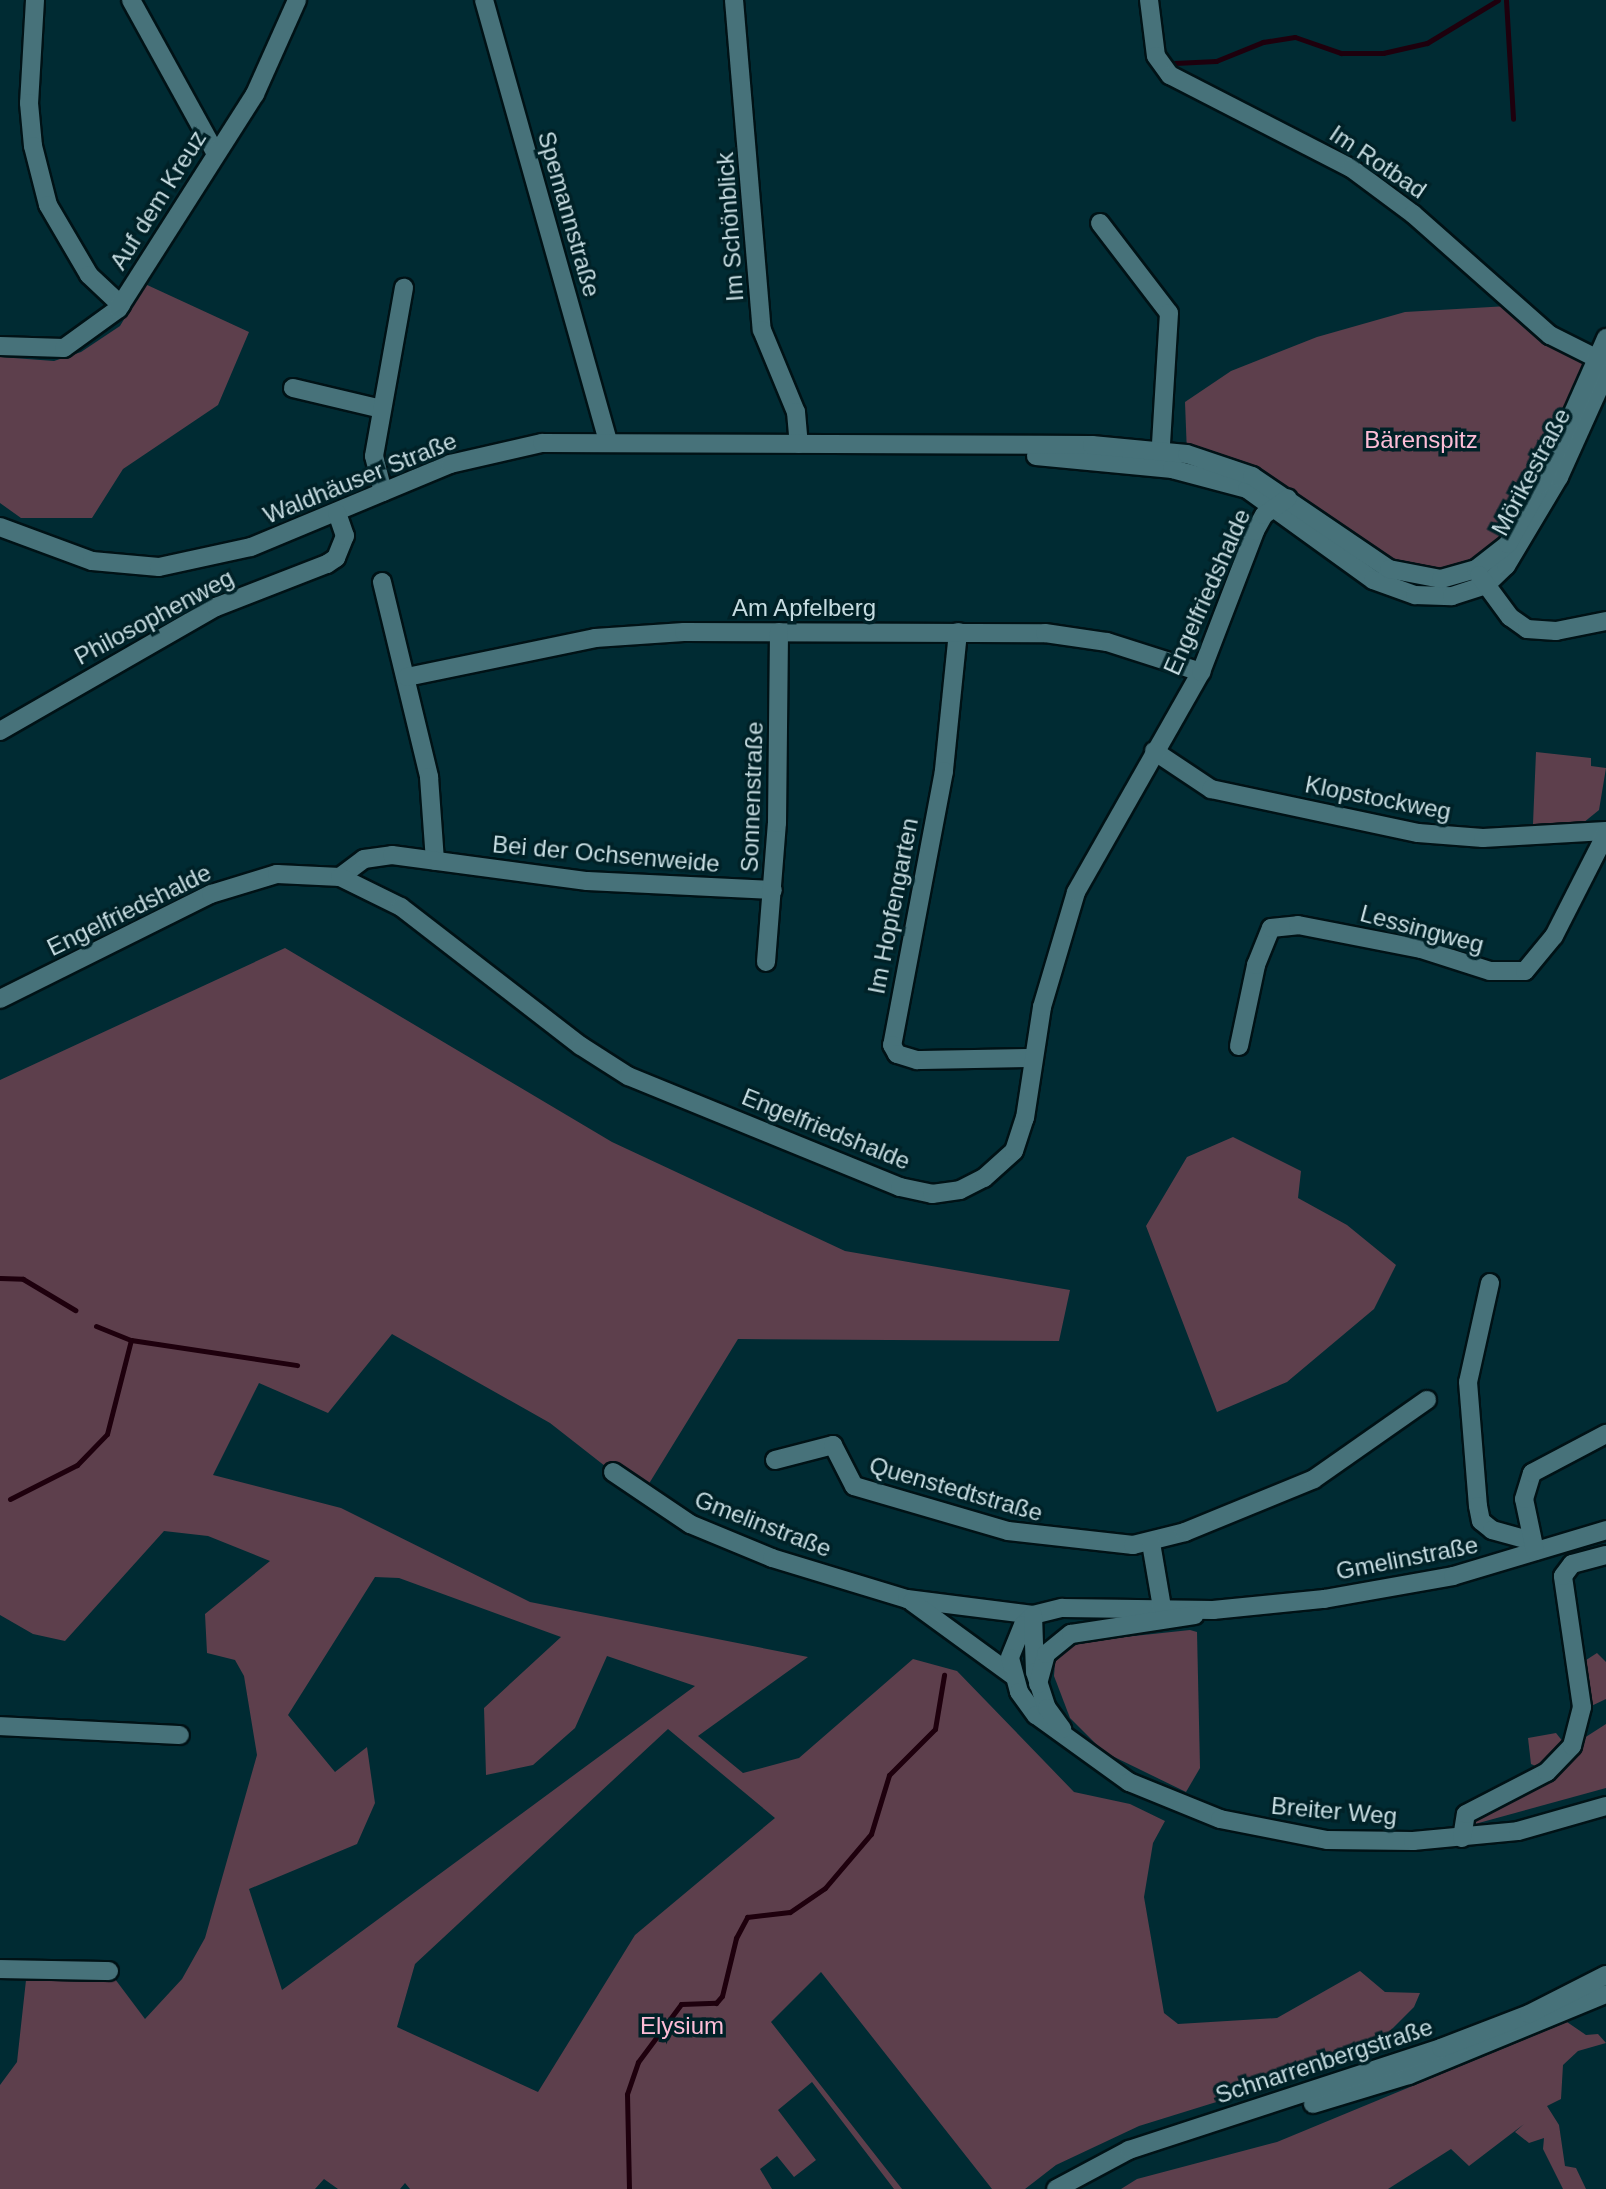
<!DOCTYPE html>
<html>
<head>
<meta charset="utf-8">
<style>
  body { margin:0 }
  #map { position:relative; width:1606px; height:2189px; overflow:hidden; background:#002b33; font-family:Helvetica,sans-serif }
  div>[style] { position:absolute }
  [style*='--x'] { left:calc(var(--x)*1px); top:calc(var(--y)*1px); width:calc(var(--w)*1px); rotate:calc(var(--a)*1deg) }
  .green>* { inset:0; background:#5d3f4c }
  .stream>* { height:5px; margin:-2.5px; padding:0 2.5px; transform-origin:2.5px; border-radius:2.5px; background:#1e000d }
  .roads { filter:drop-shadow(2px 0 #001216) drop-shadow(-2px 0 #001216) drop-shadow(0 2px #001216) drop-shadow(0 -2px #001216) }
  .minor>* { height:18px; margin:-9px; padding:0 9px; transform-origin:9px; border-radius:9px; background:#47727a }
  span { translate:-50% -50%; white-space:nowrap; text-align:center; line-height:1.15; -webkit-text-stroke:7px #002127; paint-order:stroke }
  .street-label { font-size:24px; color:#c6dce1 }
  .park-label { font-size:24px; color:#fdbdd7 }
</style>
</head>
<body>
<div id="map">
  <div class="green">
    <div style="clip-path:polygon(145px 284px,249px 332px,218px 405px,123px 469px,92px 518px,21px 518px,0 503px,0 357px,54px 361px,81px 352px,120px 326px)"></div>
    <div style="clip-path:polygon(1508px 306px,1597px 360px,1495px 555px,1423px 578px,1187px 454px,1185px 402px,1231px 371px,1317px 337px,1405px 312px)"></div>
    <div style="clip-path:polygon(1536px 752px,1591px 758px,1591px 766px,1606px 768px,1599px 810px,1583px 823px,1533px 824px)"></div>
    <div style="clip-path:polygon(evenodd,285px 948px,612px 1142px,845px 1251px,1070px 1290px,1059px 1341px,738px 1339px,642px 1495px,550px 1423px,392px 1334px,328px 1413px,259px 1383px,213px 1475px,341px 1508px,530px 1602px,808px 1657px,698px 1736px,743px 1773px,799px 1758px,913px 1659px,957px 1671px,1074px 1792px,1130px 1804px,1165px 1821px,1153px 1843px,1144px 1897px,1164px 2013px,1178px 2024px,1277px 2018px,1360px 1971px,1385px 1992px,1420px 1993px,1414px 2007px,1365px 2056px,1139px 2126px,1056px 2165px,1025px 2189px,992px 2189px,821px 1972px,771px 2022px,902px 2189px,894px 2189px,812px 2082px,778px 2110px,816px 2160px,794px 2177px,777px 2156px,760px 2169px,772px 2189px,410px 2189px,405px 2183px,400px 2189px,338px 2189px,324px 2179px,315px 2189px,0 2189px,0 2085px,17px 2062px,27px 1971px,109px 1971px,145px 2019px,182px 1979px,205px 1938px,257px 1755px,244px 1676px,235px 1660px,207px 1653px,205px 1614px,270px 1561px,208px 1536px,164px 1531px,65px 1641px,33px 1634px,0 1615px,0 1080px,285px 948px,375px 1577px,399px 1578px,561px 1637px,484px 1708px,486px 1775px,533px 1765px,575px 1728px,607px 1656px,695px 1686px,282px 1990px,249px 1889px,357px 1844px,375px 1803px,367px 1747px,335px 1772px,288px 1715px,375px 1577px,285px 948px,668px 1729px,775px 1818px,635px 1935px,538px 2092px,397px 2027px,415px 1964px,668px 1729px)"></div>
    <div style="clip-path:polygon(1233px 1137px,1301px 1171px,1298px 1198px,1347px 1225px,1396px 1265px,1374px 1309px,1287px 1382px,1217px 1412px,1146px 1226px,1187px 1157px)"></div>
    <div style="clip-path:polygon(1190px 1630px,1197px 1632px,1200px 1768px,1186px 1792px,1104px 1752px,1070px 1718px,1054px 1676px,1055px 1662px,1067px 1648px,1087px 1641px)"></div>
    <div style="clip-path:polygon(1597px 1653px,1606px 1662px,1606px 1699px,1587px 1708px,1583px 1662px)"></div>
    <div style="clip-path:polygon(1606px 1724px,1606px 1788px,1464px 1827px,1581px 1740px)"></div>
    <div style="clip-path:polygon(1556px 1733px,1564px 1743px,1542px 1769px,1531px 1764px,1528px 1738px)"></div>
    <div style="clip-path:polygon(1567px 2022px,1586px 2035px,1598px 2034px,1606px 2043px,1578px 2051px,1563px 2065px,1561px 2099px,1547px 2106px,1559px 2125px,1565px 2166px,1576px 2168px,1586px 2189px,1563px 2189px,1543px 2149px,1544px 2138px,1529px 2143px,1515px 2132px,1524px 2124px,1469px 2166px,1451px 2149px,1388px 2189px,1121px 2189px,1137px 2179px,1277px 2142px)"></div>
  </div>
  <div class="stream">
    <div style="--x:1506;--y:0;--w:119;--a:86.6"></div>
    <div style="--x:1175;--y:63;--w:41;--a:-2.8"></div>
    <div style="--x:1216;--y:61;--w:51;--a:-22"></div>
    <div style="--x:1263;--y:42;--w:32;--a:-9"></div>
    <div style="--x:1295;--y:37;--w:49;--a:19.2"></div>
    <div style="--x:1341;--y:53;--w:42;--a:0"></div>
    <div style="--x:1383;--y:53;--w:45;--a:-12.8"></div>
    <div style="--x:1427;--y:43;--w:83;--a:-31.2"></div>
    <div style="--x:0;--y:1278;--w:23;--a:2"></div>
    <div style="--x:23;--y:1279;--w:61;--a:30.8"></div>
    <div style="--x:96;--y:1326;--w:38;--a:22"></div>
    <div style="--x:131;--y:1340;--w:168;--a:8.6"></div>
    <div style="--x:10;--y:1499;--w:75;--a:-26.9"></div>
    <div style="--x:77;--y:1465;--w:43;--a:-45.9"></div>
    <div style="--x:107;--y:1434;--w:97;--a:-75.7"></div>
    <div style="--x:629;--y:2189;--w:95;--a:-91.2"></div>
    <div style="--x:627;--y:2094;--w:34;--a:-71"></div>
    <div style="--x:638;--y:2062;--w:72;--a:-53.4"></div>
    <div style="--x:681;--y:2004;--w:35;--a:-2"></div>
    <div style="--x:716;--y:2003;--w:9;--a:-49"></div>
    <div style="--x:722;--y:1996;--w:60;--a:-76.4"></div>
    <div style="--x:736;--y:1938;--w:24;--a:-62"></div>
    <div style="--x:747;--y:1917;--w:43;--a:-6.6"></div>
    <div style="--x:790;--y:1912;--w:42;--a:-34.4"></div>
    <div style="--x:825;--y:1888;--w:71;--a:-49.6"></div>
    <div style="--x:871;--y:1834;--w:62;--a:-73"></div>
    <div style="--x:889;--y:1775;--w:65;--a:-45"></div>
    <div style="--x:935;--y:1729;--w:55;--a:-80.5"></div>
  </div>
  <div class="roads">
    <div class="minor">
      <div style="--x:35;--y:0;--w:103;--a:93.3"></div>
      <div style="--x:29;--y:103;--w:43;--a:84.7"></div>
      <div style="--x:33;--y:146;--w:61;--a:75.7"></div>
      <div style="--x:48;--y:205;--w:81;--a:59.6"></div>
      <div style="--x:89;--y:275;--w:44;--a:43.2"></div>
      <div style="--x:131;--y:0;--w:174;--a:61.1"></div>
      <div style="--x:484;--y:0;--w:458;--a:74.3"></div>
      <div style="--x:734;--y:0;--w:331;--a:85.2"></div>
      <div style="--x:762;--y:330;--w:89;--a:67.5"></div>
      <div style="--x:796;--y:412;--w:32;--a:85"></div>
      <div style="--x:1149;--y:0;--w:56;--a:82.9"></div>
      <div style="--x:1156;--y:56;--w:24;--a:54"></div>
      <div style="--x:1170;--y:75;--w:203;--a:27.2"></div>
      <div style="--x:1351;--y:168;--w:77;--a:36.6"></div>
      <div style="--x:1413;--y:214;--w:183;--a:41.5"></div>
      <div style="--x:1550;--y:335;--w:63;--a:26.6"></div>
      <div style="--x:1100;--y:223;--w:113;--a:52.5"></div>
      <div style="--x:1169;--y:313;--w:148;--a:93.5"></div>
      <div style="--x:0;--y:346;--w:64;--a:1.8"></div>
      <div style="--x:64;--y:348;--w:67;--a:-35.8"></div>
      <div style="--x:118;--y:309;--w:255;--a:-57.5"></div>
      <div style="--x:255;--y:94;--w:103;--a:-65.9"></div>
      <div style="--x:293;--y:388;--w:90;--a:13.4"></div>
      <div style="--x:1036;--y:456;--w:137;--a:5.5"></div>
      <div style="--x:1172;--y:469;--w:78;--a:14.9"></div>
      <div style="--x:1247;--y:489;--w:155;--a:35.8"></div>
      <div style="--x:1373;--y:580;--w:45;--a:19.7"></div>
      <div style="--x:1415;--y:595;--w:37;--a:2"></div>
      <div style="--x:1452;--y:596;--w:36;--a:-18"></div>
      <div style="--x:1486;--y:585;--w:28;--a:-44"></div>
      <div style="--x:1506;--y:566;--w:104;--a:-59.2"></div>
      <div style="--x:1559;--y:477;--w:114;--a:-65.7"></div>
      <div style="--x:383;--y:492;--w:37;--a:-104"></div>
      <div style="--x:374;--y:456;--w:171;--a:-79.9"></div>
      <div style="--x:0;--y:527;--w:98;--a:20.3"></div>
      <div style="--x:92;--y:561;--w:67;--a:5.1"></div>
      <div style="--x:159;--y:567;--w:94;--a:-12.3"></div>
      <div style="--x:251;--y:547;--w:216;--a:-22.6"></div>
      <div style="--x:450;--y:464;--w:94;--a:-12.9"></div>
      <div style="--x:542;--y:443;--w:550;--a:0.21"></div>
      <div style="--x:1092;--y:445;--w:95;--a:5.4"></div>
      <div style="--x:1187;--y:454;--w:69;--a:18.7"></div>
      <div style="--x:1252;--y:476;--w:166;--a:34.2"></div>
      <div style="--x:1389;--y:569;--w:53;--a:10.9"></div>
      <div style="--x:1441;--y:579;--w:36;--a:-16"></div>
      <div style="--x:1476;--y:569;--w:41;--a:-38"></div>
      <div style="--x:1508;--y:544;--w:68;--a:-60.8"></div>
      <div style="--x:1541;--y:485;--w:161;--a:-66.1"></div>
      <div style="--x:1479;--y:575;--w:52;--a:53.6"></div>
      <div style="--x:1510;--y:617;--w:21;--a:35"></div>
      <div style="--x:1527;--y:629;--w:29;--a:4"></div>
      <div style="--x:1556;--y:631;--w:51;--a:-11.3"></div>
      <div style="--x:382;--y:582;--w:201;--a:76.4"></div>
      <div style="--x:429;--y:777;--w:84;--a:85.9"></div>
      <div style="--x:958;--y:632;--w:140;--a:95.8"></div>
      <div style="--x:944;--y:771;--w:279;--a:100.7"></div>
      <div style="--x:892;--y:1045;--w:10;--a:61"></div>
      <div style="--x:897;--y:1054;--w:21;--a:17"></div>
      <div style="--x:917;--y:1060;--w:115;--a:-1"></div>
      <div style="--x:407;--y:677;--w:192;--a:-11.7"></div>
      <div style="--x:595;--y:638;--w:89;--a:-3.9"></div>
      <div style="--x:684;--y:632;--w:361;--a:0.2"></div>
      <div style="--x:1045;--y:633;--w:63;--a:8.3"></div>
      <div style="--x:1107;--y:642;--w:99;--a:17.7"></div>
      <div style="--x:0;--y:731;--w:249;--a:-29.9"></div>
      <div style="--x:216;--y:607;--w:119;--a:-21.2"></div>
      <div style="--x:327;--y:564;--w:11;--a:-34"></div>
      <div style="--x:336;--y:558;--w:24;--a:-68"></div>
      <div style="--x:345;--y:536;--w:24;--a:-109"></div>
      <div style="--x:1154;--y:751;--w:69;--a:33.7"></div>
      <div style="--x:1211;--y:789;--w:212;--a:12"></div>
      <div style="--x:1418;--y:833;--w:65;--a:4.4"></div>
      <div style="--x:1483;--y:838;--w:123;--a:-3.3"></div>
      <div style="--x:340;--y:877;--w:30;--a:-37"></div>
      <div style="--x:364;--y:859;--w:28;--a:-8"></div>
      <div style="--x:392;--y:855;--w:197;--a:7.6"></div>
      <div style="--x:587;--y:881;--w:186;--a:2.8"></div>
      <div style="--x:766;--y:962;--w:139;--a:-85.5"></div>
      <div style="--x:777;--y:823;--w:191;--a:-89.4"></div>
      <div style="--x:0;--y:999;--w:236;--a:-26.5"></div>
      <div style="--x:211;--y:894;--w:69;--a:-16.9"></div>
      <div style="--x:277;--y:874;--w:63;--a:2.7"></div>
      <div style="--x:340;--y:877;--w:68;--a:26.2"></div>
      <div style="--x:401;--y:907;--w:227;--a:37.7"></div>
      <div style="--x:581;--y:1046;--w:56;--a:32.6"></div>
      <div style="--x:628;--y:1076;--w:294;--a:22.2"></div>
      <div style="--x:900;--y:1187;--w:33;--a:12"></div>
      <div style="--x:932;--y:1194;--w:28;--a:-8"></div>
      <div style="--x:960;--y:1190;--w:27;--a:-27"></div>
      <div style="--x:984;--y:1178;--w:40;--a:-42"></div>
      <div style="--x:1014;--y:1151;--w:35;--a:-72"></div>
      <div style="--x:1025;--y:1118;--w:112;--a:-81.3"></div>
      <div style="--x:1042;--y:1007;--w:120;--a:-73.5"></div>
      <div style="--x:1076;--y:892;--w:253;--a:-60.4"></div>
      <div style="--x:1201;--y:672;--w:151;--a:-69"></div>
      <div style="--x:1255;--y:531;--w:18;--a:-61"></div>
      <div style="--x:1264;--y:515;--w:29;--a:-35"></div>
      <div style="--x:1239;--y:1046;--w:83;--a:-78.1"></div>
      <div style="--x:1256;--y:965;--w:40;--a:-68"></div>
      <div style="--x:1271;--y:928;--w:27;--a:-6"></div>
      <div style="--x:1298;--y:925;--w:125;--a:11"></div>
      <div style="--x:1421;--y:949;--w:72;--a:17.7"></div>
      <div style="--x:1490;--y:971;--w:35;--a:0"></div>
      <div style="--x:1525;--y:971;--w:45;--a:-50.4"></div>
      <div style="--x:1554;--y:936;--w:114;--a:-63"></div>
      <div style="--x:1490;--y:1283;--w:101;--a:102.5"></div>
      <div style="--x:1468;--y:1382;--w:124;--a:85.4"></div>
      <div style="--x:1478;--y:1506;--w:15;--a:79"></div>
      <div style="--x:1481;--y:1521;--w:14;--a:39"></div>
      <div style="--x:1492;--y:1530;--w:41;--a:15.4"></div>
      <div style="--x:775;--y:1460;--w:60;--a:-14.5"></div>
      <div style="--x:833;--y:1445;--w:46;--a:62.9"></div>
      <div style="--x:854;--y:1486;--w:160;--a:16.3"></div>
      <div style="--x:1008;--y:1531;--w:126;--a:6.4"></div>
      <div style="--x:1133;--y:1545;--w:54;--a:-14"></div>
      <div style="--x:1185;--y:1532;--w:139;--a:-22.3"></div>
      <div style="--x:1314;--y:1479;--w:138;--a:-35"></div>
      <div style="--x:613;--y:1472;--w:93;--a:34"></div>
      <div style="--x:690;--y:1524;--w:89;--a:22.5"></div>
      <div style="--x:772;--y:1558;--w:141;--a:16.9"></div>
      <div style="--x:907;--y:1599;--w:127;--a:7.2"></div>
      <div style="--x:1033;--y:1615;--w:30;--a:-14"></div>
      <div style="--x:1062;--y:1608;--w:151;--a:0.8"></div>
      <div style="--x:1213;--y:1610;--w:112;--a:-5.7"></div>
      <div style="--x:1324;--y:1599;--w:131;--a:-10.1"></div>
      <div style="--x:1453;--y:1576;--w:160;--a:-16.7"></div>
      <div style="--x:1151;--y:1543;--w:77;--a:80.3"></div>
      <div style="--x:1535;--y:1551;--w:53;--a:-101.9"></div>
      <div style="--x:1524;--y:1499;--w:27;--a:-73"></div>
      <div style="--x:1532;--y:1473;--w:84;--a:-27.8"></div>
      <div style="--x:912;--y:1602;--w:124;--a:36.1"></div>
      <div style="--x:1033;--y:1615;--w:14;--a:135"></div>
      <div style="--x:1023;--y:1625;--w:35;--a:112"></div>
      <div style="--x:1010;--y:1658;--w:35;--a:75"></div>
      <div style="--x:1019;--y:1692;--w:29;--a:54"></div>
      <div style="--x:1036;--y:1715;--w:115;--a:35.8"></div>
      <div style="--x:1129;--y:1782;--w:98;--a:22.1"></div>
      <div style="--x:1220;--y:1819;--w:109;--a:11.1"></div>
      <div style="--x:1327;--y:1840;--w:86;--a:0.7"></div>
      <div style="--x:1413;--y:1841;--w:105;--a:-5.4"></div>
      <div style="--x:1518;--y:1831;--w:91;--a:-15.9"></div>
      <div style="--x:1033;--y:1615;--w:57;--a:88"></div>
      <div style="--x:1035;--y:1672;--w:38;--a:72"></div>
      <div style="--x:1047;--y:1708;--w:26;--a:54"></div>
      <div style="--x:1038;--y:1684;--w:31;--a:-75"></div>
      <div style="--x:1046;--y:1654;--w:32;--a:-39"></div>
      <div style="--x:1071;--y:1634;--w:125;--a:-8.7"></div>
      <div style="--x:0;--y:1726;--w:180;--a:2.9"></div>
      <div style="--x:1462;--y:1838;--w:24;--a:-81"></div>
      <div style="--x:1466;--y:1814;--w:91;--a:-27.4"></div>
      <div style="--x:1547;--y:1772;--w:36;--a:-46"></div>
      <div style="--x:1572;--y:1746;--w:40;--a:-75.6"></div>
      <div style="--x:1582;--y:1707;--w:132;--a:-98.3"></div>
      <div style="--x:1563;--y:1576;--w:15;--a:-53"></div>
      <div style="--x:1572;--y:1564;--w:35;--a:-15"></div>
      <div style="--x:0;--y:1969;--w:109;--a:1.1"></div>
      <div style="--x:1313;--y:2104;--w:100;--a:-16.8"></div>
      <div style="--x:1409;--y:2075;--w:213;--a:-22.4"></div>
      <div style="--x:1056;--y:2189;--w:83;--a:-28.1"></div>
      <div style="--x:1129;--y:2150;--w:328;--a:-18.1"></div>
      <div style="--x:1441;--y:2048;--w:94;--a:-21.1"></div>
      <div style="--x:1529;--y:2014;--w:86;--a:-26.9"></div>
    </div>
  </div>
  <div class="street-label">
    <span style="left:1378px;top:162px;rotate:34deg">Im Rotbad</span>
    <span style="left:158px;top:200px;rotate:-58deg">Auf dem Kreuz</span>
    <span style="left:569px;top:214px;rotate:74deg">Spemannstraße</span>
    <span style="left:730px;top:227px;rotate:-94deg">Im Schönblick</span>
    <span style="left:1531px;top:472px;rotate:-62deg">Mörikestraße</span>
    <span style="left:360px;top:478px;rotate:-22deg">Waldhäuser Straße</span>
    <span style="left:1207px;top:592px;rotate:-66deg">Engelfriedshalde</span>
    <span style="left:804px;top:608px">Am Apfelberg</span>
    <span style="left:154px;top:617px;rotate:-28deg">Philosophenweg</span>
    <span style="left:752px;top:797px;rotate:-88deg">Sonnenstraße</span>
    <span style="left:1378px;top:798px;rotate:11deg">Klopstockweg</span>
    <span style="left:606px;top:854px;rotate:5deg">Bei der Ochsenweide</span>
    <span style="left:893px;top:906px;rotate:-79deg">Im Hopfengarten</span>
    <span style="left:129px;top:910px;rotate:-26deg">Engelfriedshalde</span>
    <span style="left:1422px;top:929px;rotate:15deg">Lessingweg</span>
    <span style="left:826px;top:1129px;rotate:22deg">Engelfriedshalde</span>
    <span style="left:956px;top:1489px;rotate:16deg">Quenstedtstraße</span>
    <span style="left:763px;top:1524px;rotate:21deg">Gmelinstraße</span>
    <span style="left:1407px;top:1558px;rotate:-11deg">Gmelinstraße</span>
    <span style="left:1334px;top:1811px;rotate:5deg">Breiter Weg</span>
    <span style="left:1324px;top:2061px;rotate:-18deg">Schnarrenbergstraße</span>
  </div>
  <div class="park-label">
    <span style="left:1421px;top:440px">Bärenspitz</span>
    <span style="left:682px;top:2026px">Elysium</span>
  </div>
</div>
</body>
</html>
